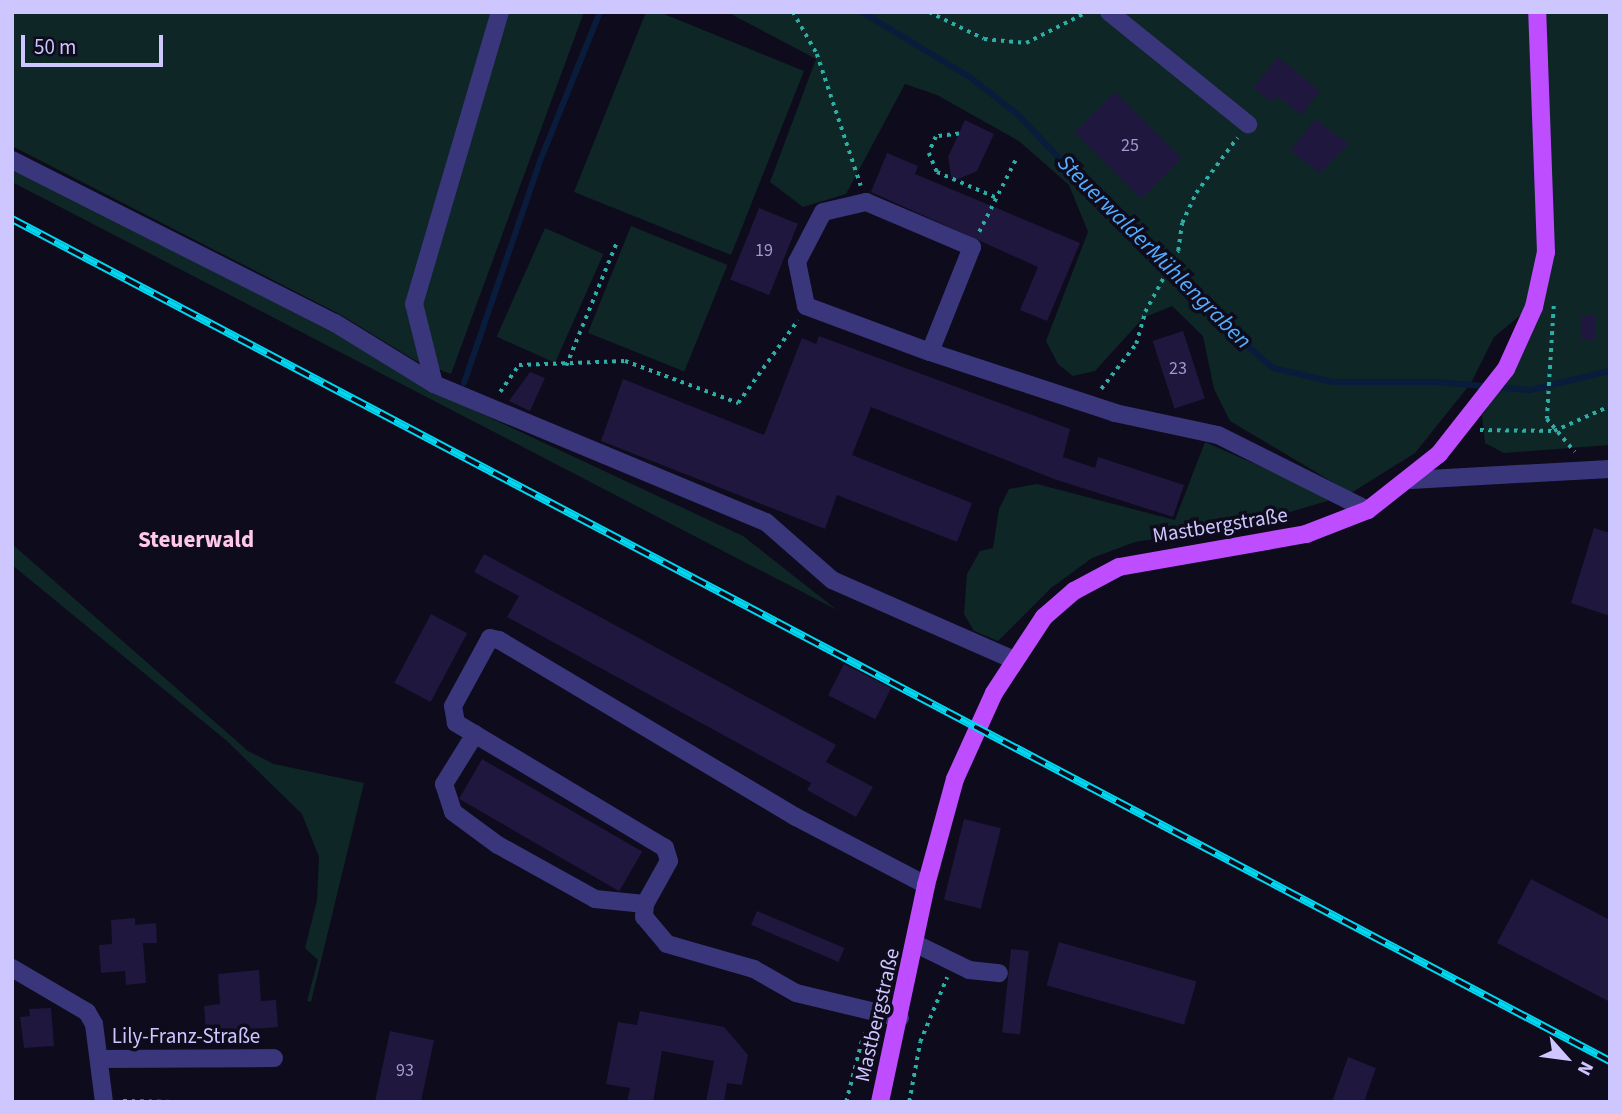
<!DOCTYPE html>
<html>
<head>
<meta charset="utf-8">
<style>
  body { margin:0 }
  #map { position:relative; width:1622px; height:1114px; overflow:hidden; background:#0e0b1c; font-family:"Source Sans 3",sans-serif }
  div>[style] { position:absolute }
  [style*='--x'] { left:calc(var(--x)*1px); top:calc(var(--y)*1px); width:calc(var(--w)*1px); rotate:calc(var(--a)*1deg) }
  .green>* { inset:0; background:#0e2626; transform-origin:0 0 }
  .stream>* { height:6px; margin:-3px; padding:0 3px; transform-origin:3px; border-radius:3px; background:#0a1c3c }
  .building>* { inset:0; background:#1f173d; transform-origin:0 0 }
  .path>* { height:3.5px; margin-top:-1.75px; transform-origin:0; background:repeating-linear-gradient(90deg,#2caea7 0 3.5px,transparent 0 8.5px) }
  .minor>* { height:18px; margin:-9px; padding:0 9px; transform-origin:9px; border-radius:9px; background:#39367c }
  .major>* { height:18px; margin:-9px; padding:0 9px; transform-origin:9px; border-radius:9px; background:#be4dff }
  .rail>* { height:8px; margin-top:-4px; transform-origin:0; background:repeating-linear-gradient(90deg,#0e0b1c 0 16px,#00d7f1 0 32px); box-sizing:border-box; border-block:2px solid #00d7f1 }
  span { translate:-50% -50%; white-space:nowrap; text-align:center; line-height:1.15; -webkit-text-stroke:7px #0e0b1c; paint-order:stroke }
  .number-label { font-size:18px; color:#a29ace }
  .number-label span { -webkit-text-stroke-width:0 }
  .street-label { font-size:21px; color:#cdc6ff }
  .water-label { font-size:23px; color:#54aeff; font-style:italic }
  .neighbourhood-label { font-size:23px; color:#ffc8eb; font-weight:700 }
  .frame { position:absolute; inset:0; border:14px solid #cdc6ff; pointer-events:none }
  .north { position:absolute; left:1531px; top:1023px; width:70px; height:70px; -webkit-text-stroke:5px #0e0b1c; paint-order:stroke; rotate:118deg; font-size:19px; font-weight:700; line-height:28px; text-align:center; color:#cdc6ff }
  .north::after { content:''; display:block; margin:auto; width:24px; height:32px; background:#cdc6ff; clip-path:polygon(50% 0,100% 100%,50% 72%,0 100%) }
  .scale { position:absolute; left:21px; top:35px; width:142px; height:32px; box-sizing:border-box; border:4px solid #cdc6ff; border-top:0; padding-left:9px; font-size:21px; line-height:24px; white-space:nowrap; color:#cdc6ff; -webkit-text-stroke:5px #0e0b1c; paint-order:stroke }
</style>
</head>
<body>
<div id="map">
  <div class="green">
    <div style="clip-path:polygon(12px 12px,584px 12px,451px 374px,416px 361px,341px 315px,12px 146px)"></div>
    <div style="clip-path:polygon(646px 12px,659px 12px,804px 71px,731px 255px,574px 192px)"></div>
    <div style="clip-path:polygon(727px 12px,1610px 12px,1610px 445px,1504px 453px,1485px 443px,1482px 416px,1526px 337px,1541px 298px,1494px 337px,1471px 383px,1415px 453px,1351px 493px,1230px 421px,1214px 389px,1203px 336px,1172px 306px,1143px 318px,1095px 371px,1073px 376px,1058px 364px,1046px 341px,1088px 232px,1069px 185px,1019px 141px,937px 95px,905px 84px,846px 194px,803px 207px,770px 182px,816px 59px)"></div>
    <div style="clip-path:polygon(12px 160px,335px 323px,465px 406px,743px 536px,837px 610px,12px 182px)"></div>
    <div style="left:631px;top:226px;width:104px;height:115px;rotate:22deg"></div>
    <div style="left:545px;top:228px;width:64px;height:119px;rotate:24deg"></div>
    <div style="clip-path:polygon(1205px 442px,1334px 499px,1256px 522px,1135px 542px,1092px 558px,1051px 588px,998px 641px,974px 631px,964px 614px,967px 574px,980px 551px,993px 548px,999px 509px,1009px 489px,1037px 484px,1175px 520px)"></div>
    <div style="clip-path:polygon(12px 544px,248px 751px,274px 764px,364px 783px,311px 1002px,307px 1001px,318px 960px,305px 948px,317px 900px,319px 857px,302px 814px,227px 741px,12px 565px)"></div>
  </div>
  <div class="stream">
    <div style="--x:862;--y:12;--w:127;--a:31.2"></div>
    <div style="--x:971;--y:78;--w:57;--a:37.9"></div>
    <div style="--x:1016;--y:113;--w:264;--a:46.1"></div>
    <div style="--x:1199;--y:303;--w:98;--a:41.3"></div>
    <div style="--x:1273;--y:368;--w:62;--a:13.1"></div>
    <div style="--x:1333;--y:382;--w:104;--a:0"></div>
    <div style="--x:1437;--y:382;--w:93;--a:4.9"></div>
    <div style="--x:1530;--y:390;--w:82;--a:-13.4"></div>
    <div style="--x:464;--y:383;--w:235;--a:-71.1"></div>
    <div style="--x:540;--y:161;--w:161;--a:-68.1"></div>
  </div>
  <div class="building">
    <div style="clip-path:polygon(1278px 57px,1320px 91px,1301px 115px,1277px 96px,1271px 102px,1253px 88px)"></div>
    <div style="left:1115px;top:92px;width:94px;height:57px;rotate:45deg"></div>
    <div style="clip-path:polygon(1315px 119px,1349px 144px,1320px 173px,1290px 151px)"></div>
    <div style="clip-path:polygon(965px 120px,994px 134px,977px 171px,952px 182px,948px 157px)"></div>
    <div style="clip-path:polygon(887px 153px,918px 166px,915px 174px,1080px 243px,1047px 321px,1020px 310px,1038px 267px,871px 192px)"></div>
    <div style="left:759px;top:208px;width:42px;height:77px;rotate:22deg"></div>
    <div style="left:1581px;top:316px;width:15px;height:23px"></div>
    <div style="left:1183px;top:331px;width:71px;height:32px;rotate:72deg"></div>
    <div style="clip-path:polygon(819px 336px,1070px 429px,1063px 457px,1095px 468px,1098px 457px,1184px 485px,1173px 517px,1054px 479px,871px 407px,852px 455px,972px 503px,957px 542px,837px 495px,825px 529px,601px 441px,623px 379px,764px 435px,802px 338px,816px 344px)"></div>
    <div style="clip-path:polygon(530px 372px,545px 378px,530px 411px,509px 401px)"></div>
    <div style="clip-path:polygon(1594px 528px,1610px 533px,1610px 616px,1571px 603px)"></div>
    <div style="clip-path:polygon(484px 554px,836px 745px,826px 762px,873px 787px,856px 817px,807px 790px,811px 783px,507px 617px,519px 596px,474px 572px)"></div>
    <div style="left:431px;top:614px;width:41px;height:78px;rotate:28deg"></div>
    <div style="left:844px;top:664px;width:53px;height:35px;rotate:27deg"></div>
    <div style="left:482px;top:759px;width:185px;height:46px;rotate:30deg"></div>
    <div style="left:964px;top:819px;width:38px;height:83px;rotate:14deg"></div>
    <div style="clip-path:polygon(1531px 879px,1610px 920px,1610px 1002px,1497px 943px)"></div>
    <div style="left:757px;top:911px;width:95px;height:15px;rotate:23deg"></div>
    <div style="clip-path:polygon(135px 918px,135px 925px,156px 923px,157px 943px,143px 943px,146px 983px,126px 985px,125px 971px,101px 973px,99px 945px,112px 944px,111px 920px)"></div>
    <div style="left:1059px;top:942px;width:143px;height:45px;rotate:16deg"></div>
    <div style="left:1011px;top:949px;width:18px;height:84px;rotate:6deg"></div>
    <div style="clip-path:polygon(259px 970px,261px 1001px,276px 1000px,278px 1027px,206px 1032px,204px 1006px,220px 1004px,218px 974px)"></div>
    <div style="clip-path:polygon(51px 1008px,54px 1046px,24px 1048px,20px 1017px,30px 1016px,29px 1009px)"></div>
    <div style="clip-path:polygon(640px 1011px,724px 1027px,748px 1055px,742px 1085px,727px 1083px,724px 1102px,706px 1102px,714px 1061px,662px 1051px,653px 1102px,627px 1102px,630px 1088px,606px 1084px,618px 1022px,637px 1025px)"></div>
    <div style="left:390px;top:1031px;width:45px;height:73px;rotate:12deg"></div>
    <div style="clip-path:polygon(1348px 1057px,1376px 1068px,1364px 1102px,1332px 1102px)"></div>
  </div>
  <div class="path">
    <div style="--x:793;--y:12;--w:48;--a:60.3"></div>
    <div style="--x:817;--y:54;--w:139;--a:71.6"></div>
    <div style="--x:929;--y:12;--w:61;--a:26.1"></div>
    <div style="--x:984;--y:39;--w:42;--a:5.4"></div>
    <div style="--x:1026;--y:43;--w:68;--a:-26.9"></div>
    <div style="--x:959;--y:134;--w:23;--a:173"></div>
    <div style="--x:936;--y:137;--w:17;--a:114"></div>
    <div style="--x:929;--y:153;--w:21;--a:67"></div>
    <div style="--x:937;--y:172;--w:65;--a:23.4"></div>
    <div style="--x:979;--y:232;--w:82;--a:-63.1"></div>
    <div style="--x:1554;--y:306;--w:113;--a:93.5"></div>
    <div style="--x:1547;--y:419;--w:43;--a:49.7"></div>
    <div style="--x:566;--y:366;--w:132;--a:-67.7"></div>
    <div style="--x:1101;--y:389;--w:57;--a:-52.1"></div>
    <div style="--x:1136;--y:344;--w:33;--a:-74"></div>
    <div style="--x:1145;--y:312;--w:69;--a:-61.6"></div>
    <div style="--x:1178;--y:251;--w:28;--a:-82"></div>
    <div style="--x:1182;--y:223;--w:33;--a:-65"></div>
    <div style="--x:1196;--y:193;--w:69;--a:-53.3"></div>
    <div style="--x:500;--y:392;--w:33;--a:-55"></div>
    <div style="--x:519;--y:365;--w:106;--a:-2.2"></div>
    <div style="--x:625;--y:361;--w:121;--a:20.4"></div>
    <div style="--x:738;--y:403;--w:102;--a:-54.1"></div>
    <div style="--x:1480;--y:430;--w:74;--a:0.8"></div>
    <div style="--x:1554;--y:431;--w:61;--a:-24.1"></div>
    <div style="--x:877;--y:995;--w:25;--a:-63"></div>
    <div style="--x:123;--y:1101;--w:53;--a:1.1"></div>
    <div style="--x:846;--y:1102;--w:76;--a:-75.6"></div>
    <div style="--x:909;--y:1102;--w:61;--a:-79.6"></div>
    <div style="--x:920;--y:1042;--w:70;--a:-67.4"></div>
  </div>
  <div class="minor">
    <div style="--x:1109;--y:12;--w:179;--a:38.9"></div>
    <div style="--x:12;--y:160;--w:362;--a:26.8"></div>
    <div style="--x:335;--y:323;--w:116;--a:31.6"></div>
    <div style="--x:434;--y:384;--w:360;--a:22.6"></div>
    <div style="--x:766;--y:522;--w:88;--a:41.3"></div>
    <div style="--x:832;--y:580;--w:197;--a:23.7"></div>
    <div style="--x:930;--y:352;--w:113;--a:-68.2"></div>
    <div style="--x:972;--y:247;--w:115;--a:-157"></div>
    <div style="--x:866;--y:202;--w:44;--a:166.9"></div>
    <div style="--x:823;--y:212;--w:56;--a:117.5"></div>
    <div style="--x:797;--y:262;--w:45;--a:78.4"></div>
    <div style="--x:806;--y:306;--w:132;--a:20.4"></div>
    <div style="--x:930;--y:352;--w:195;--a:18.2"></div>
    <div style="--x:1115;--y:413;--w:105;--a:12.1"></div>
    <div style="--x:1218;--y:435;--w:168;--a:26.6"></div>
    <div style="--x:434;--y:384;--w:82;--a:-104"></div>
    <div style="--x:414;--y:304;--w:304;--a:-73.6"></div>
    <div style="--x:1411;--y:480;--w:199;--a:-3.2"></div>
    <div style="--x:475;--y:734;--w:59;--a:121.8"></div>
    <div style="--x:444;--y:784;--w:29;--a:72"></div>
    <div style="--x:453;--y:812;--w:56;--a:36.3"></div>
    <div style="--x:498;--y:845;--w:111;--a:29.1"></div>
    <div style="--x:595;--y:899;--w:50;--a:5.7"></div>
    <div style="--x:916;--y:944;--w:59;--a:26.1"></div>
    <div style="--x:969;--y:970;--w:30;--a:6"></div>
    <div style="--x:12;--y:968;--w:87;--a:30.4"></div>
    <div style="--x:87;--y:1012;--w:14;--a:60"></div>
    <div style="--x:94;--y:1024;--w:79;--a:82.7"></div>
    <div style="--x:900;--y:1018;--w:107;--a:-166.5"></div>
    <div style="--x:796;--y:993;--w:48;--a:-150.3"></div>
    <div style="--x:754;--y:969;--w:91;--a:-164"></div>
    <div style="--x:667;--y:944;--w:35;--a:-130"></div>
    <div style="--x:644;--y:917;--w:13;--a:-86"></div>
    <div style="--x:645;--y:904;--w:49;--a:-60.8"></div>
    <div style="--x:669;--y:861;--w:14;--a:-107"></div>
    <div style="--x:665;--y:848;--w:244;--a:-149.1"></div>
    <div style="--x:456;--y:723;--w:17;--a:-100"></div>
    <div style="--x:453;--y:706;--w:77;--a:-61.4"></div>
    <div style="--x:490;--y:638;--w:9;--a:13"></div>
    <div style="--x:499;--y:640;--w:346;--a:30.8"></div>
    <div style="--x:796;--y:817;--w:147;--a:27.6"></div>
    <div style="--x:99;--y:1059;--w:175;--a:-0.3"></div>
  </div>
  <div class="major">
    <div style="--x:880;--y:1102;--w:222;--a:-78"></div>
    <div style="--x:926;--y:885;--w:110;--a:-74.7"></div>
    <div style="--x:955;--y:779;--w:94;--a:-65.6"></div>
    <div style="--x:994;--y:693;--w:91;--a:-56.7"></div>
    <div style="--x:1044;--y:617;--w:40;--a:-41"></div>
    <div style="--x:1074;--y:591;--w:51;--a:-28.1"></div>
    <div style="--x:1119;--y:567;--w:190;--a:-10"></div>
    <div style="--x:1306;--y:534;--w:66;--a:-21.2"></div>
    <div style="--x:1368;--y:510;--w:90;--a:-38.3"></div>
    <div style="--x:1439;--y:454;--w:108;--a:-51.8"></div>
    <div style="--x:1506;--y:369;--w:68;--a:-65.7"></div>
    <div style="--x:1534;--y:307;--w:56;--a:-77.7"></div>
    <div style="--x:1546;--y:252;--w:240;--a:-92.1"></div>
  </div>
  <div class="rail">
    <div style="--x:12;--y:219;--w:1806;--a:27.79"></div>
  </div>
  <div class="number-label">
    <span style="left:1130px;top:146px">25</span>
    <span style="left:764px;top:251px">19</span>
    <span style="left:1178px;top:369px">23</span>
    <span style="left:405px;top:1071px">93</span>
  </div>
  <div class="street-label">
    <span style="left:1220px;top:525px;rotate:-9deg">Mastbergstraße</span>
    <span style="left:877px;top:1015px;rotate:-77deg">Mastbergstraße</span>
    <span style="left:186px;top:1036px">Lily-Franz-Straße</span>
  </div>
  <div class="water-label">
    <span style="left:1154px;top:252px;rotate:45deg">SteuerwalderMühlengraben</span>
  </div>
  <div class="neighbourhood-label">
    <span style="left:196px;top:540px">Steuerwald</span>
  </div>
  <div class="frame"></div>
  <div class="north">N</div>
  <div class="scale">50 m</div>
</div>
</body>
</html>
